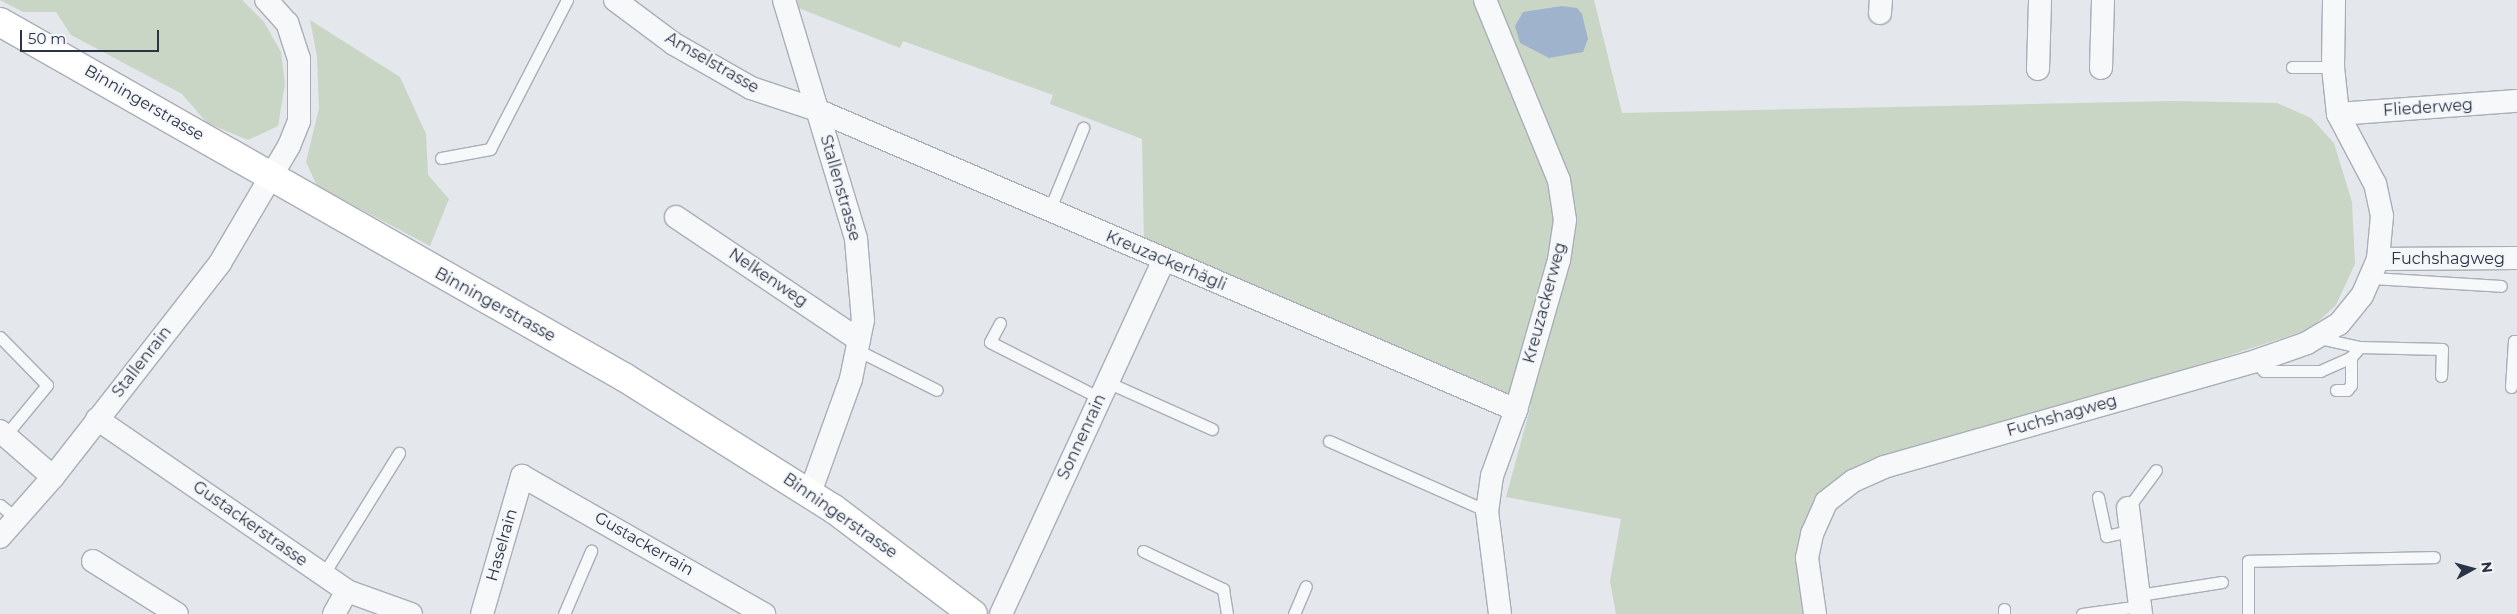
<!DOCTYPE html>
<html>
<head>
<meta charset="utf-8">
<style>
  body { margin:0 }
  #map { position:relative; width:2517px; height:614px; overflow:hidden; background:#e4e7ec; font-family:Montserrat,sans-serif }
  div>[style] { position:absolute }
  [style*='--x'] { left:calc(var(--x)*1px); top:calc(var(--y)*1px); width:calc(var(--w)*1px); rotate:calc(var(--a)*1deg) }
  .green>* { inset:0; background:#c9d6c5 }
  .water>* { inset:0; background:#9fb4cc }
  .roads { filter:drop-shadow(1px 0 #a9aeb7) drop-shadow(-1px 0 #a9aeb7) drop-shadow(0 1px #a9aeb7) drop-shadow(0 -1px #a9aeb7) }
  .lane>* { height:11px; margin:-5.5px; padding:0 5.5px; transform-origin:5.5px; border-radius:5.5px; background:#f7f8fa }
  .street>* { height:22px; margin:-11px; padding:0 11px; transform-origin:11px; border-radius:11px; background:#f7f8fa }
  .secondary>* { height:28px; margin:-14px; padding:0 14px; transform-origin:14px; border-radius:14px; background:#fff }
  span { translate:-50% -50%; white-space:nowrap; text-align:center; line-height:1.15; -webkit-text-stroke:4px #f4f6f9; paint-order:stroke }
  .street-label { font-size:16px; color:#2b3445 }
  .north { position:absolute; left:2447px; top:544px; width:50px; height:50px; -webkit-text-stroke:4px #f4f6f9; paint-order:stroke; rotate:83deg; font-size:14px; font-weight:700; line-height:20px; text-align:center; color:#2b3445 }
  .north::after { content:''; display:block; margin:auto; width:18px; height:22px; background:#2b3445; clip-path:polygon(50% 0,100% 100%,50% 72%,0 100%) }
  .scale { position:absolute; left:20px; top:30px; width:139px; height:22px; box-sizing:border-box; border:2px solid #2b3445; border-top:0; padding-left:6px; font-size:15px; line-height:18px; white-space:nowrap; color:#2b3445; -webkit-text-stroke:4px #f4f6f9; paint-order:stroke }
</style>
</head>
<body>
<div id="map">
  <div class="green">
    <div style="clip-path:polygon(0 0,242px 0,264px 22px,281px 52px,285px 84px,278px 126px,248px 140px,207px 123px,182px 94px,71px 35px,56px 12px,23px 12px)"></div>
    <div style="clip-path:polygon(795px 0,1475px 0,1534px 150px,1550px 138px,1495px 0,1594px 0,1622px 113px,2172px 101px,2277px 103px,2311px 118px,2334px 143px,2352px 202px,2355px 264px,2336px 305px,2310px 329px,2141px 384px,1996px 423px,1857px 466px,1817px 495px,1796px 559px,1803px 614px,1616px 614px,1610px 581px,1621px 519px,1506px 497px,1531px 405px,1144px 243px,1142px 139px,1050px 104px,1053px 95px,903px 41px,900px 48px,796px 7px)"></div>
    <div style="clip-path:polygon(310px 20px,400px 77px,426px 134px,428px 175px,449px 199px,430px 246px,317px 186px,306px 162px,319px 108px,317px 56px)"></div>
  </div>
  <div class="water">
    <div style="clip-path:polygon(1562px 6px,1577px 8px,1582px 14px,1588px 39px,1583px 52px,1549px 58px,1520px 43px,1515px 26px,1523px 12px)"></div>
  </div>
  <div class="roads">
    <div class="lane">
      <div style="--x:2292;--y:67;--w:41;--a:0"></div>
      <div style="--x:441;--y:158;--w:50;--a:-10.4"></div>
      <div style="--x:490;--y:149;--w:168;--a:-62.7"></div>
      <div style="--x:1049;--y:211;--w:90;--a:-67.7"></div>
      <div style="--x:2372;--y:278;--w:129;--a:3.5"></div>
      <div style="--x:1000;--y:323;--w:21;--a:118"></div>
      <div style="--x:990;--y:342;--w:123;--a:27"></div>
      <div style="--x:0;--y:337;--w:67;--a:45.6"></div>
      <div style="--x:47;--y:385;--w:66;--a:129.5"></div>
      <div style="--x:2319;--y:338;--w:42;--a:12.4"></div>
      <div style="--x:857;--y:350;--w:89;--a:26.6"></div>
      <div style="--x:2351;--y:357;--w:13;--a:-48"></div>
      <div style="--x:2360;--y:347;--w:82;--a:1.4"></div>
      <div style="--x:2442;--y:349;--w:27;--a:92"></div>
      <div style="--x:2254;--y:361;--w:14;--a:45"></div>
      <div style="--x:2264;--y:371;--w:56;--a:0"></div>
      <div style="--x:2320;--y:371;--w:34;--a:-24"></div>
      <div style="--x:2351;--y:357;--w:28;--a:90"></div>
      <div style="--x:2351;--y:385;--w:6;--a:129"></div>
      <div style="--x:2347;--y:390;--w:11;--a:180"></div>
      <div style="--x:1107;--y:382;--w:115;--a:24.1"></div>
      <div style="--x:2511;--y:387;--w:46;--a:-86.3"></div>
      <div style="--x:2514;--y:341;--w:3;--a:0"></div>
      <div style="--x:1329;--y:441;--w:173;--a:23.9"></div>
      <div style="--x:2098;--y:497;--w:40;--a:78"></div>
      <div style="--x:2106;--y:536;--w:25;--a:-12"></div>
      <div style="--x:0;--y:505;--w:21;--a:39"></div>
      <div style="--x:2128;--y:508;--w:47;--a:-53.6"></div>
      <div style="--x:1143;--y:551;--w:89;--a:25.4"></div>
      <div style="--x:1223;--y:589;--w:25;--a:81"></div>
      <div style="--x:323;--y:575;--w:144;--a:-58.1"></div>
      <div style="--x:2139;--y:595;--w:84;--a:-8.9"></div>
      <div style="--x:2004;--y:609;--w:5;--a:90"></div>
      <div style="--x:564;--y:614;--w:69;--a:-66.8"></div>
      <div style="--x:1294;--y:614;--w:30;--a:-67"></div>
      <div style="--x:2082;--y:614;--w:59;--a:-7.9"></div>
      <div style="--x:2248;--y:614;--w:53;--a:-90"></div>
      <div style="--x:2248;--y:561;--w:186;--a:-1.2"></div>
    </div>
    <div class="street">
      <div style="--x:615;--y:0;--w:74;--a:36.7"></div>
      <div style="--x:674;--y:44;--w:89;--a:29.7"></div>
      <div style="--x:751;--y:88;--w:70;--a:18.4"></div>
      <div style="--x:817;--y:110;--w:761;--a:23.23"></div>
      <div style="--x:784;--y:0;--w:250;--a:73.2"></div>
      <div style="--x:856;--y:239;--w:81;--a:85.1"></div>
      <div style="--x:863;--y:320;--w:60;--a:101.5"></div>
      <div style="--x:851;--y:379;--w:121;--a:109.8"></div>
      <div style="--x:1485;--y:0;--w:195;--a:67.7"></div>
      <div style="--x:1559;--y:180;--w:40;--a:81.5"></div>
      <div style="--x:1565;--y:220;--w:40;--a:98.5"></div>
      <div style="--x:1559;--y:260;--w:156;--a:106"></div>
      <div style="--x:1516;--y:410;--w:70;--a:110"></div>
      <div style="--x:1492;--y:476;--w:35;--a:98"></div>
      <div style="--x:1487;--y:511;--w:104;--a:82.8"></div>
      <div style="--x:1880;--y:13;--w:13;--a:-86"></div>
      <div style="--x:2101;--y:68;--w:68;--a:-88.3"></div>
      <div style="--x:2038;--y:69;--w:69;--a:-88.3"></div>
      <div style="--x:2338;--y:114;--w:179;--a:-4.2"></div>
      <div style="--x:676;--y:217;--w:220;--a:33.9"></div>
      <div style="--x:2378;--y:259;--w:139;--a:-0.4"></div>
      <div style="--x:97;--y:419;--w:303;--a:34.5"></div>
      <div style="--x:347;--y:591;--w:68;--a:19.8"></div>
      <div style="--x:0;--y:431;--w:70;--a:41"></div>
      <div style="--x:2128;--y:508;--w:107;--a:83"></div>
      <div style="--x:0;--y:537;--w:80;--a:-48.5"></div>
      <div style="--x:53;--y:477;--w:271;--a:-52"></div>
      <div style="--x:220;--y:263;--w:136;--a:-59.5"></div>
      <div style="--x:289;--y:146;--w:27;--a:-68"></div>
      <div style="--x:299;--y:121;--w:62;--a:-90"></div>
      <div style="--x:299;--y:59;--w:38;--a:-108"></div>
      <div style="--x:287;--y:23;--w:31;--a:-132"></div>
      <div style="--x:93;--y:561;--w:99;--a:32.2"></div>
      <div style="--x:334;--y:614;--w:26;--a:-61"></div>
      <div style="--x:482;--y:614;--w:144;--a:-73.8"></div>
      <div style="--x:522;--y:476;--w:279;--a:29.7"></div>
      <div style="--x:1001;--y:614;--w:390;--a:-65.3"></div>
      <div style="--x:1815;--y:614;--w:57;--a:-98.1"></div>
      <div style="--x:1807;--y:558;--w:25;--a:-78"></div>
      <div style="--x:1812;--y:534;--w:35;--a:-66"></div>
      <div style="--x:1826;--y:502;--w:34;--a:-38"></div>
      <div style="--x:1853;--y:481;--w:34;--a:-24"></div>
      <div style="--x:1884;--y:467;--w:387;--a:-15.9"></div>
      <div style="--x:2256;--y:361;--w:54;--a:-19.4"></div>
      <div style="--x:2307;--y:343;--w:37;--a:-31"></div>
      <div style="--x:2339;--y:324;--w:36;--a:-51"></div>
      <div style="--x:2362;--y:296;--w:40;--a:-66.6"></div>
      <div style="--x:2378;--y:259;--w:43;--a:-84.7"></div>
      <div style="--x:2382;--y:216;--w:33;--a:-102"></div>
      <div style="--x:2375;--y:184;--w:79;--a:-117.9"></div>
      <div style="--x:2338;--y:114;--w:47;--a:-96.1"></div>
      <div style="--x:2333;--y:67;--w:67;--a:-89.1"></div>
    </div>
    <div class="secondary">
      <div style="--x:0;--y:22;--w:718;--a:29.64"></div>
      <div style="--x:624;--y:377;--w:248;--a:32.2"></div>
      <div style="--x:834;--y:509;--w:174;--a:37.1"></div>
    </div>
  </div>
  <div class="street-label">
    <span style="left:712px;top:63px;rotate:30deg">Amselstrasse</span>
    <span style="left:144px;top:103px;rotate:30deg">Binningerstrasse</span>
    <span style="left:2428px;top:108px;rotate:-4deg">Fliederweg</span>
    <span style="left:840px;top:188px;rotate:74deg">Stallenstrasse</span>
    <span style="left:2448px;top:259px">Fuchshagweg</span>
    <span style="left:1166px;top:261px;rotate:23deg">Kreuzackerhägli</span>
    <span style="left:768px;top:278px;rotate:34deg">Nelkenweg</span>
    <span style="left:1545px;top:303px;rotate:-75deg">Kreuzackerweg</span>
    <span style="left:495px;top:305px;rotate:29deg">Binningerstrasse</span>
    <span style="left:142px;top:362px;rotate:-52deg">Stallenrain</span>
    <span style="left:2062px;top:416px;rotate:-16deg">Fuchshagweg</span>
    <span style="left:1082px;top:437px;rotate:-65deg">Sonnenrain</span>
    <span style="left:840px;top:516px;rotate:35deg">Binningerstrasse</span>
    <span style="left:250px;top:524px;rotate:35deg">Gustackerstrasse</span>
    <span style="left:644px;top:544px;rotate:30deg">Gustackerrain</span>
    <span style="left:502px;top:545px;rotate:-74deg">Haselrain</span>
  </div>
  <div class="north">N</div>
  <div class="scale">50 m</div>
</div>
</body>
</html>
